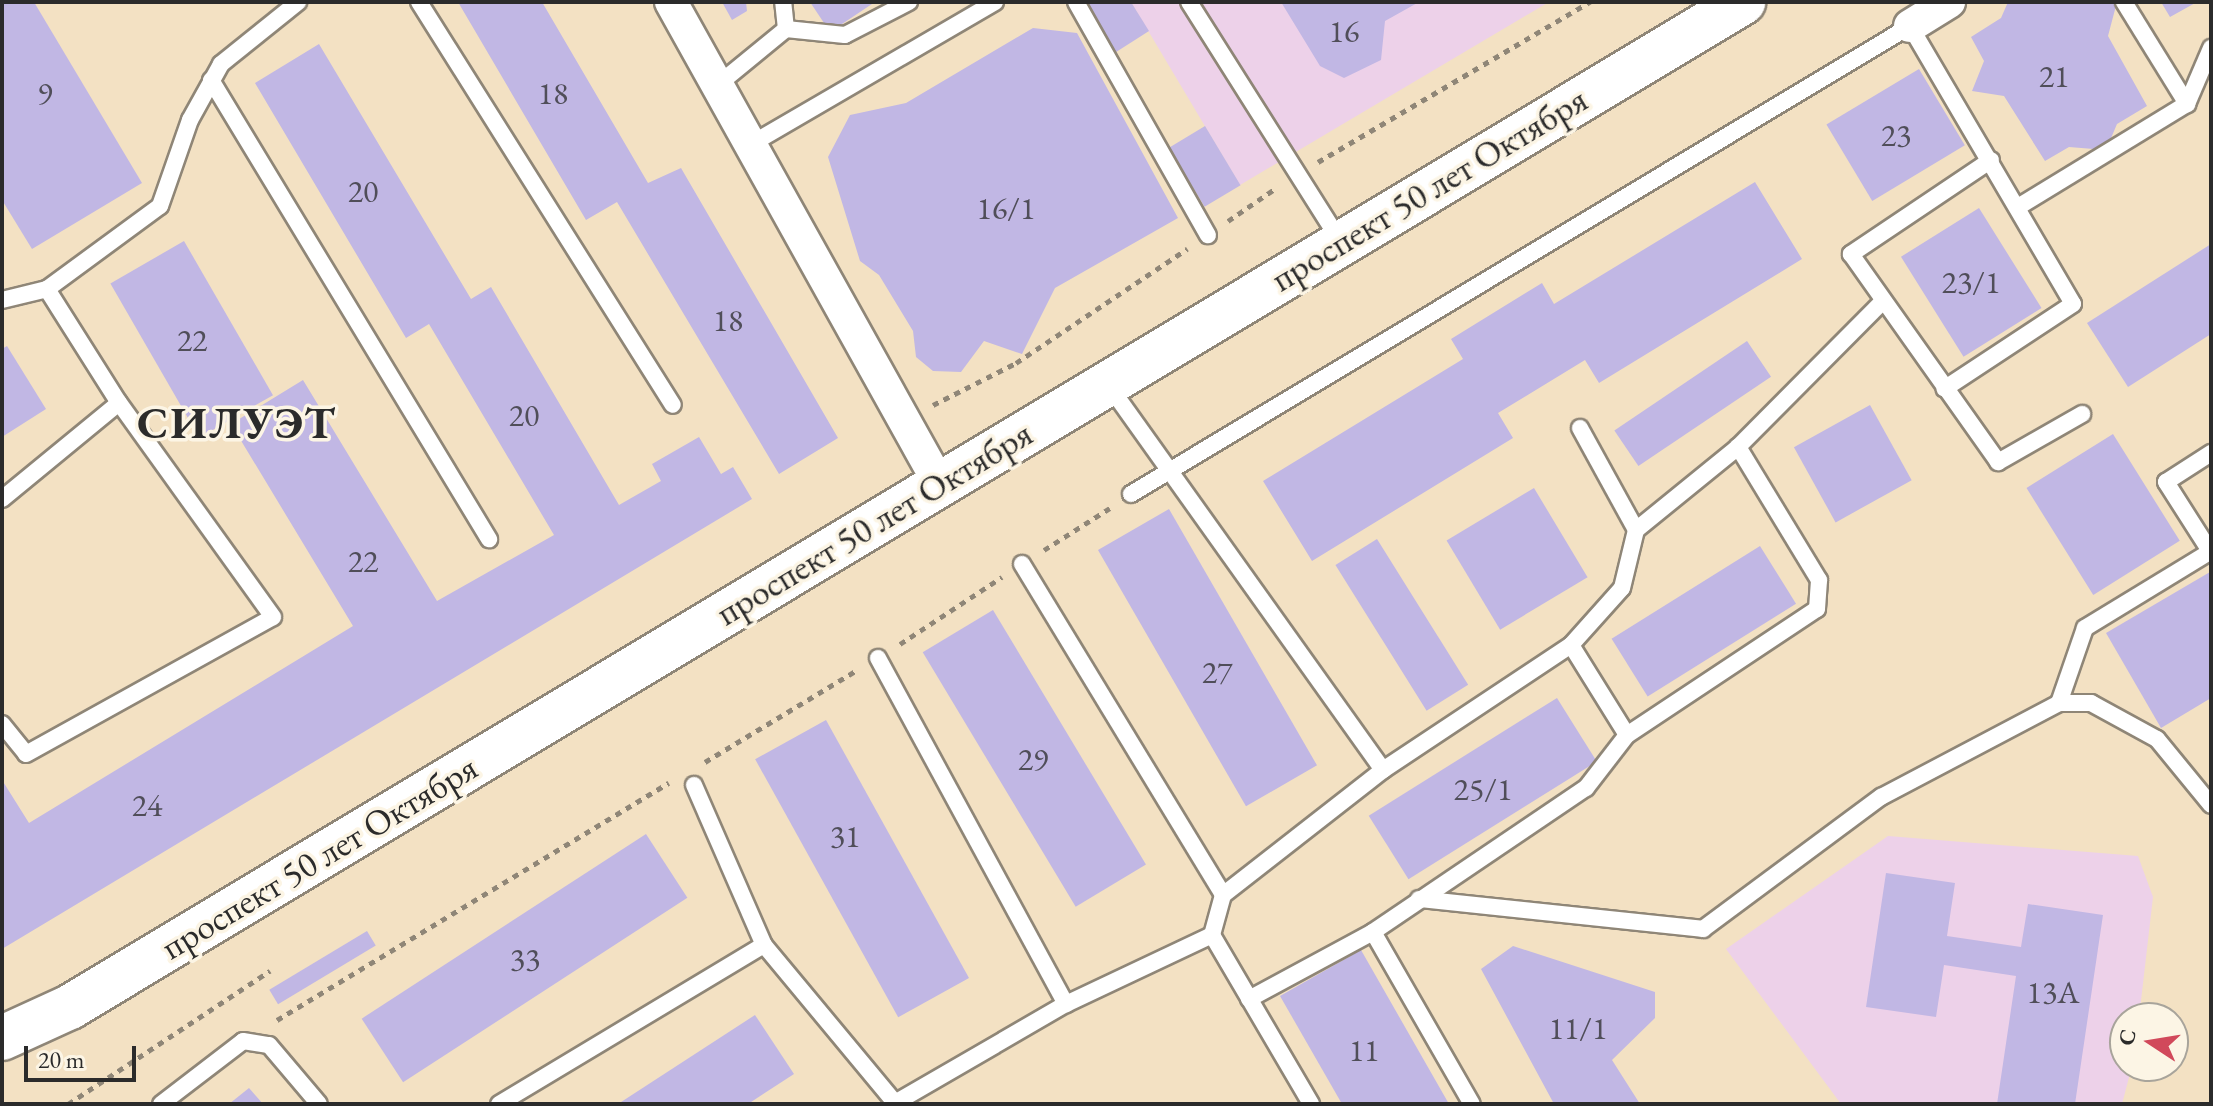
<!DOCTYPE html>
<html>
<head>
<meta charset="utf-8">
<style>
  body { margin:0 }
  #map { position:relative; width:2213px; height:1106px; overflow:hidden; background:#f3e1c3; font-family:"EB Garamond",serif }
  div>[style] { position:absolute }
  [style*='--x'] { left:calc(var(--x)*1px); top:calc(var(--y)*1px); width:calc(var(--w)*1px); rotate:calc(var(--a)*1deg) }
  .built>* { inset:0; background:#edd1e9 }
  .building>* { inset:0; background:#c1b7e4; transform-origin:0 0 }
  .path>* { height:5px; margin-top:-2.5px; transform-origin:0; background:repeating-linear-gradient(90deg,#8f8677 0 6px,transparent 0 12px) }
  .roads { filter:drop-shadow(2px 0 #8f8677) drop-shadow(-2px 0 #8f8677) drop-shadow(0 2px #8f8677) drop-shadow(0 -2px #8f8677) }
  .lane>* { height:16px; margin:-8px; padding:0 8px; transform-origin:8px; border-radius:8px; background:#fff }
  .street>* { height:32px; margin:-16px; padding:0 16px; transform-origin:16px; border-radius:16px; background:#fff }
  .primary>* { height:44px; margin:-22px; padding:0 22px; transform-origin:22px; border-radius:22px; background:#fff }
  span { translate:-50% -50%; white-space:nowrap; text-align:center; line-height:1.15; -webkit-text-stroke:7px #fcf5e5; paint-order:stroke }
  .number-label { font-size:32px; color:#504e59 }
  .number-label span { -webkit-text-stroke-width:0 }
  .street-label { font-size:36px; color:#2b2b2b }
  .district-label { font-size:44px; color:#2b2b2b; font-weight:700; letter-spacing:2px }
  .frame { position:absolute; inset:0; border:4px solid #2b2b2b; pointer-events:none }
  .north { position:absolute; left:2109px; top:1002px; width:80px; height:80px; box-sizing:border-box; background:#fcf5e5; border:2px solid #a8a49b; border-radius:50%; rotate:282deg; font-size:22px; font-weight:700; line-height:32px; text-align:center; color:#2b2b2b }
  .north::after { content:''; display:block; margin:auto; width:28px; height:36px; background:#d1495b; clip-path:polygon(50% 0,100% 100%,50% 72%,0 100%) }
  .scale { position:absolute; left:24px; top:1046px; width:112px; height:36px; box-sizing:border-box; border:4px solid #2b2b2b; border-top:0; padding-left:10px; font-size:24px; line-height:28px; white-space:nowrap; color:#2b2b2b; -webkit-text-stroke:6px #fcf5e5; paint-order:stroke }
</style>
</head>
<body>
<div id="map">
  <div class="built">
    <div style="clip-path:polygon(1131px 2px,1549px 2px,1240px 185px)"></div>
    <div style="clip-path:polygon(1888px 836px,2138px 856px,2153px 897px,2139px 1018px,2125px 1018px,2125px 1066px,2132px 1066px,2122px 1104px,1841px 1104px,1726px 949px)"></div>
  </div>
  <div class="building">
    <div style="clip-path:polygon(2px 2px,34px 2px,142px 183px,32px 249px,2px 200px)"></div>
    <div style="clip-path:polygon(458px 2px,542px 2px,648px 183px,681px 168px,838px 438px,779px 474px,617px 202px,586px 220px)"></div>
    <div style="clip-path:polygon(722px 2px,746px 2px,747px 11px,732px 20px)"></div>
    <div style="clip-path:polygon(810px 2px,875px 2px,830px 32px)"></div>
    <div style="clip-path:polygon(1079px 2px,1131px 2px,1149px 31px,1113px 54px)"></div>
    <div style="clip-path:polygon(1281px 2px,1419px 2px,1385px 21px,1381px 60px,1344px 78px,1320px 66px)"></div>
    <div style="clip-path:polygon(2008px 2px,2117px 2px,2108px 36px,2147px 106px,2117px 124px,2106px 150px,2069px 147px,2045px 161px,2004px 96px,1972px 91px,1984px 61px,1971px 37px,2001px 18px)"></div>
    <div style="clip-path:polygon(2161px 2px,2197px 2px,2170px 17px)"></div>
    <div style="clip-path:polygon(1033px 28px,1077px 33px,1178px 218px,1055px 288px,1022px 354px,984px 341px,961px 372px,933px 371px,916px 357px,913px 331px,879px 275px,860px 261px,828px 157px,850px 115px,906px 103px)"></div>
    <div style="clip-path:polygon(319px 44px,471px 299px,491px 287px,619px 505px,661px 481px,652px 464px,699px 437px,721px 474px,733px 467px,752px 499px,2px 949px,2px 780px,29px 823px,353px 626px,231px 424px,303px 380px,437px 601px,554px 535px,429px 324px,406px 338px,255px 83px)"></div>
    <div style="left:1919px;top:69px;width:89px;height:108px;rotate:59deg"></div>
    <div style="left:1205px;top:126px;width:69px;height:42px;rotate:59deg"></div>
    <div style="clip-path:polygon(1755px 182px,1802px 259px,1599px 383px,1585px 360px,1498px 413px,1513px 438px,1312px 561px,1263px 481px,1463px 359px,1451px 339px,1542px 283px,1554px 304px)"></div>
    <div style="left:1979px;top:208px;width:118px;height:92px;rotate:58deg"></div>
    <div style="left:184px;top:241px;width:178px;height:85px;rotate:60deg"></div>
    <div style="clip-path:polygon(2211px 244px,2211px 334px,2128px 387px,2087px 323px)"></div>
    <div style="left:1747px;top:341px;width:43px;height:160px;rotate:56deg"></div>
    <div style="clip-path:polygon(7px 346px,46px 409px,2px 437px,2px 349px)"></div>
    <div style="left:1870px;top:405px;width:86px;height:87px;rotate:61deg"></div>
    <div style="left:2113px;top:434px;width:126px;height:102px;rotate:58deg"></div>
    <div style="left:1534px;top:488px;width:104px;height:102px;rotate:59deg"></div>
    <div style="left:1169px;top:509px;width:296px;height:82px;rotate:60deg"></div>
    <div style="left:1377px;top:539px;width:172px;height:49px;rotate:58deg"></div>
    <div style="left:1760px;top:546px;width:68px;height:175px;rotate:58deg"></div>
    <div style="clip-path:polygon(2210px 572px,2211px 698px,2161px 728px,2106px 633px)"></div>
    <div style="left:993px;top:610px;width:297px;height:82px;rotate:59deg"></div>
    <div style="left:1557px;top:698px;width:75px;height:222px;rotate:58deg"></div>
    <div style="left:826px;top:720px;width:295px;height:81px;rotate:61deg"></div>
    <div style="left:646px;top:834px;width:76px;height:339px;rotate:57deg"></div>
    <div style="clip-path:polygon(1886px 873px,1955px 883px,1947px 936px,2021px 947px,2028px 904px,2103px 915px,2075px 1104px,1997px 1104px,2016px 976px,1944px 965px,1936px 1017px,1866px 1007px)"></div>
    <div style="left:367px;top:931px;width:17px;height:114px;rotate:59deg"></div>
    <div style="clip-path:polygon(1513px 946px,1655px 992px,1655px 1018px,1612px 1060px,1640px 1104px,1554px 1104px,1481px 969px)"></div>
    <div style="clip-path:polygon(1361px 950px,1449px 1104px,1342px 1104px,1280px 996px)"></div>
    <div style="clip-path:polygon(755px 1015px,794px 1074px,748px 1104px,618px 1104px)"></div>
    <div style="clip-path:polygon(249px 1088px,263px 1104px,229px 1104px)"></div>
  </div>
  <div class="path">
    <div style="--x:1318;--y:162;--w:316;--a:-30.5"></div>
    <div style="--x:1228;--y:221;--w:58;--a:-34.5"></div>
    <div style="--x:933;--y:405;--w:93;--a:-26.8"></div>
    <div style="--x:1016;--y:363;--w:206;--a:-33.7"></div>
    <div style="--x:1044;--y:550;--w:78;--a:-32.5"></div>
    <div style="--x:900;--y:644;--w:122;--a:-33.3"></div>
    <div style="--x:705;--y:762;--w:178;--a:-31.2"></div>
    <div style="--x:277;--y:1020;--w:458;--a:-31.2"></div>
    <div style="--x:68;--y:1104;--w:242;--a:-33.4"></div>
  </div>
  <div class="roads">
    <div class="lane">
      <div style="--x:419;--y:2;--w:476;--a:57.8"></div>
      <div style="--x:1076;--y:2;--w:268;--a:60.5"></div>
      <div style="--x:1189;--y:2;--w:283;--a:57.7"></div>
      <div style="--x:2124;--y:2;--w:120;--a:58.3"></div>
      <div style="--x:786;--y:29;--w:59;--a:5.8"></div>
      <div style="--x:845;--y:35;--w:72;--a:-27.3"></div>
      <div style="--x:211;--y:80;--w:537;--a:58.8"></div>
      <div style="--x:720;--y:83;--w:85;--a:-39.3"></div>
      <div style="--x:786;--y:29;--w:27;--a:-96"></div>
      <div style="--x:753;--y:143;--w:280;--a:-30.2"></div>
      <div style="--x:1991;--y:160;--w:169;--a:146.1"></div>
      <div style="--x:1851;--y:254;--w:255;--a:54.7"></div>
      <div style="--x:1998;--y:462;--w:97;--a:-29.7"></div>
      <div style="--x:2018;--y:207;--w:198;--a:-31.4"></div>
      <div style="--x:2187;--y:104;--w:61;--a:-66.8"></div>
      <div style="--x:2;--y:300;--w:46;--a:-13.7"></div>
      <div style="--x:47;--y:289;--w:140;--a:-36.3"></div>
      <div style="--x:160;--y:206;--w:91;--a:-70.8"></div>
      <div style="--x:190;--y:120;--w:64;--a:-61"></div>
      <div style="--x:221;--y:64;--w:99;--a:-38.8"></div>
      <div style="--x:1580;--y:428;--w:116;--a:61.2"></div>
      <div style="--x:1131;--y:494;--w:909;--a:-31"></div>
      <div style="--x:1910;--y:26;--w:322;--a:59.6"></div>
      <div style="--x:2073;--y:304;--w:154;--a:146.6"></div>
      <div style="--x:2;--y:499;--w:151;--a:-39.4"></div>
      <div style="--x:119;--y:403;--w:135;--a:-122.3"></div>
      <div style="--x:2210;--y:551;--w:82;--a:-122.5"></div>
      <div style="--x:2166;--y:482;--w:54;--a:-32.8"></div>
      <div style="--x:1022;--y:564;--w:387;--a:58.7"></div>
      <div style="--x:1223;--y:895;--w:203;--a:-38"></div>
      <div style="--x:1383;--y:770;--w:472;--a:-125.5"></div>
      <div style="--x:1571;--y:645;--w:106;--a:58.1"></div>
      <div style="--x:878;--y:658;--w:394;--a:61.5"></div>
      <div style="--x:2059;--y:703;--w:79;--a:-70.9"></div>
      <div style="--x:2085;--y:628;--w:148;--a:-31.4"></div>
      <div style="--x:2;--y:724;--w:38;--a:51"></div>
      <div style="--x:26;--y:754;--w:282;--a:-29"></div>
      <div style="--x:273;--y:617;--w:264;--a:-125.7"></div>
      <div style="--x:1383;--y:770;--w:226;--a:-33.6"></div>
      <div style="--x:1571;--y:645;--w:76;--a:-48.2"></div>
      <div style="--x:1622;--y:588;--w:60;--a:-76.4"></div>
      <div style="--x:1636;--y:530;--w:132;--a:-39.1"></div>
      <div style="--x:1738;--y:447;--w:204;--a:-45.2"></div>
      <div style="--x:694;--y:785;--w:175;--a:66.4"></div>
      <div style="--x:1419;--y:899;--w:286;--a:6"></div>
      <div style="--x:1703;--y:929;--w:222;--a:-36.6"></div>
      <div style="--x:1881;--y:797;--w:201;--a:-27.8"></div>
      <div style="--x:2059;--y:703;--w:32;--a:0"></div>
      <div style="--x:2091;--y:703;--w:75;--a:28.6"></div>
      <div style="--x:2157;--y:739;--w:85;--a:50.7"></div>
      <div style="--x:1373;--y:932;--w:198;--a:60.1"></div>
      <div style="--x:1212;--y:935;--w:196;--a:59.6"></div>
      <div style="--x:1249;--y:999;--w:141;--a:-28.4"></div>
      <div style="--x:1373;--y:932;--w:257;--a:-34.1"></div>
      <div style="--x:1586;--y:788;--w:67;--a:-52.3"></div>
      <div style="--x:1627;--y:735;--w:228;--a:-33.6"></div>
      <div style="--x:1817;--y:609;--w:29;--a:-86"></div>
      <div style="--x:1819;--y:580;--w:156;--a:-121.3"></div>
      <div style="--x:161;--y:1104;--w:103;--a:-37.5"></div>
      <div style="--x:243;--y:1041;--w:26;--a:9"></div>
      <div style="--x:269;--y:1045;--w:77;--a:49.7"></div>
      <div style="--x:499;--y:1104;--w:309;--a:-31"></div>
      <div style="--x:764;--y:945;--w:205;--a:50.3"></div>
      <div style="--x:895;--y:1103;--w:198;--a:-30.1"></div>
      <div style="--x:1066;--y:1004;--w:161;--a:-25.3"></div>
      <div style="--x:1212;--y:935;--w:41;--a:-74.6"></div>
    </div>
    <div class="street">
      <div style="--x:671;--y:2;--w:551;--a:60.87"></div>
      <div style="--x:1910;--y:26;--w:46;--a:-31.6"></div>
    </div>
    <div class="primary">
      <div style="--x:2;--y:1038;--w:75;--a:-24.5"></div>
      <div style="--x:70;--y:1007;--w:1952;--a:-30.99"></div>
    </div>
  </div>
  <div class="number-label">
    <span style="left:1344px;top:31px">16</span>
    <span style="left:2054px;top:76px">21</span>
    <span style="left:45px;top:93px">9</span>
    <span style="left:553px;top:93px">18</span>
    <span style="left:1896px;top:135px">23</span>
    <span style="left:363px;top:191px">20</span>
    <span style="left:1006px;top:208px">16/1</span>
    <span style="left:1971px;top:282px">23/1</span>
    <span style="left:728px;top:320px">18</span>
    <span style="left:192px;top:340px">22</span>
    <span style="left:524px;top:415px">20</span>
    <span style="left:363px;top:561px">22</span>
    <span style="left:1217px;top:672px">27</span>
    <span style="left:1033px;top:759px">29</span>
    <span style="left:1483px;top:789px">25/1</span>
    <span style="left:147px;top:805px">24</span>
    <span style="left:845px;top:836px">31</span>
    <span style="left:525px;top:959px">33</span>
    <span style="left:2053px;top:992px">13А</span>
    <span style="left:1578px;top:1028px">11/1</span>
    <span style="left:1364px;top:1050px">11</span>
  </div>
  <div class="street-label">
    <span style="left:1429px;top:189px;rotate:-31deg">проспект 50 лет Октября</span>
    <span style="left:874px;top:523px;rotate:-31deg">проспект 50 лет Октября</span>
    <span style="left:319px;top:857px;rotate:-31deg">проспект 50 лет Октября</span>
  </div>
  <div class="district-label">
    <span style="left:237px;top:423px">СИЛУЭТ</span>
  </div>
  <div class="frame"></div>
  <div class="north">С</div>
  <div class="scale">20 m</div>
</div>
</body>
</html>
